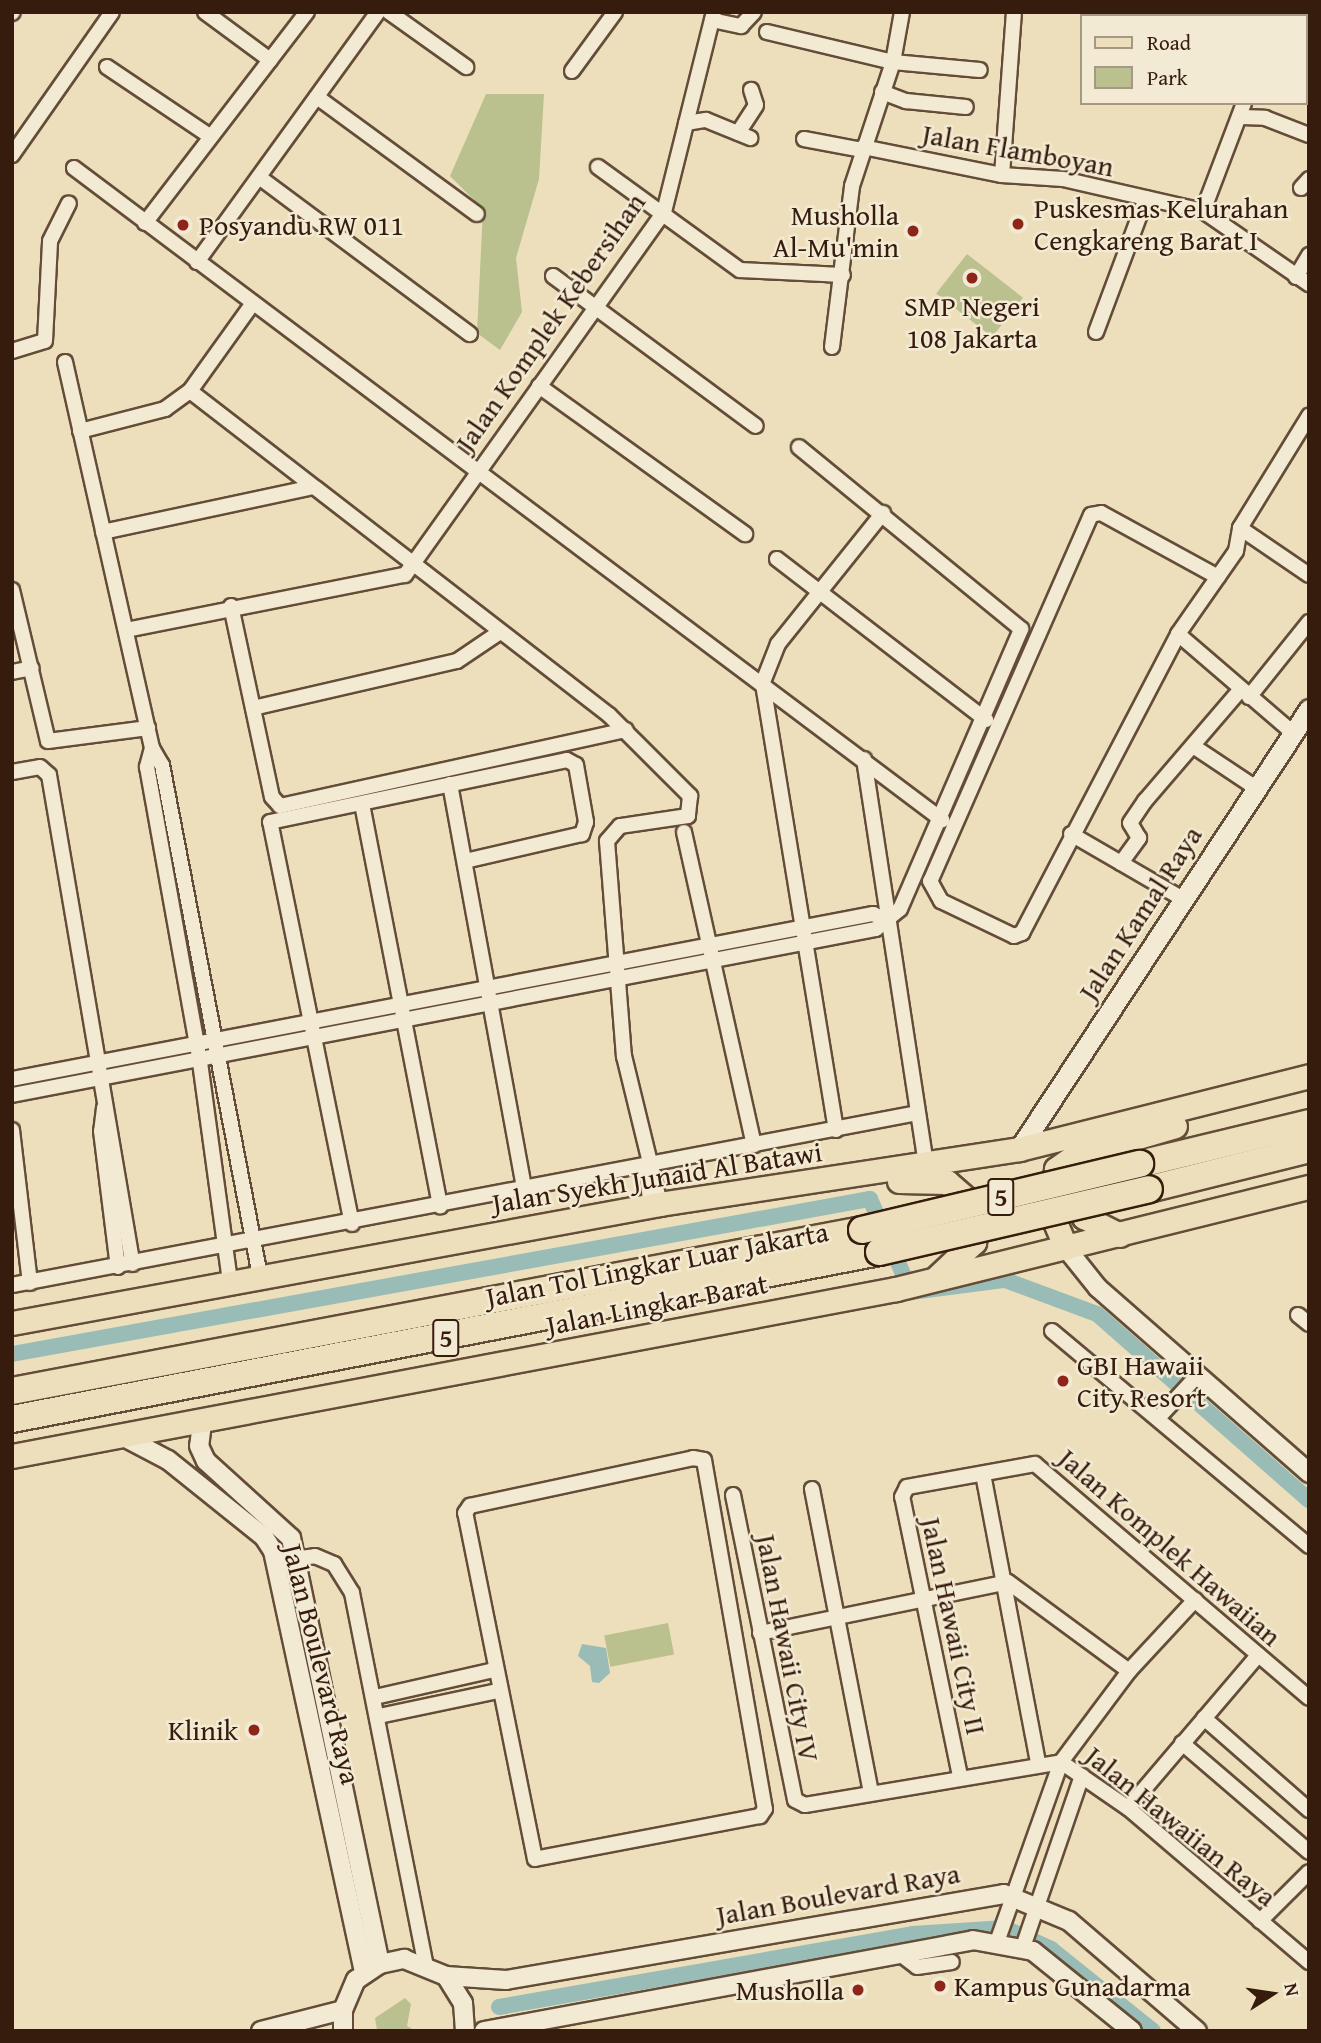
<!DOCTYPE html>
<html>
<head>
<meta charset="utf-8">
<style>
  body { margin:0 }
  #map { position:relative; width:1321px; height:2043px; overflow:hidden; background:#eddfbb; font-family:"Gentium Book Plus",serif }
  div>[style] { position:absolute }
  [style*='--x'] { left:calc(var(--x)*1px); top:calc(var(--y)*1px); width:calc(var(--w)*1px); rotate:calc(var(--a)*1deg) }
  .green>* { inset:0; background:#bac18e; transform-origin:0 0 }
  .water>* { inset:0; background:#9abcb6 }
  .canal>* { height:16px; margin:-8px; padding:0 8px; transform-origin:8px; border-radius:8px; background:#9abcb6 }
  .roads { filter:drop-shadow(2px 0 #644d38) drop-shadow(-2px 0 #644d38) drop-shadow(0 2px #644d38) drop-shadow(0 -2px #644d38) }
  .minor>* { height:14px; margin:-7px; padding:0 7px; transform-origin:7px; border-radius:7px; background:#f3ead3 }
  .tertiary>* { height:18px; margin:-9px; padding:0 9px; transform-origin:9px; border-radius:9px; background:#f3ead3 }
  .secondary>* { height:19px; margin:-9.5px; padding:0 9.5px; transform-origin:9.5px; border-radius:9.5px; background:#f3ead3 }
  .primary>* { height:23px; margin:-11.5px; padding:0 11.5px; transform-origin:11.5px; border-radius:11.5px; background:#eddfbb }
  .motorway>* { height:26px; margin:-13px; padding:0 13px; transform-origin:13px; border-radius:13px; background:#eddfbb }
  .bridges { filter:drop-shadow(2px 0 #361c0c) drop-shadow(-2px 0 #361c0c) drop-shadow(0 2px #361c0c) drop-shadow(0 -2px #361c0c) }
  .motorway-bridge>* { height:26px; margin:-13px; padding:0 13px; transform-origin:13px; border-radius:13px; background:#eddfbb }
  .dots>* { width:19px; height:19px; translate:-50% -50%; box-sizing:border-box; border:4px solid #f3ead3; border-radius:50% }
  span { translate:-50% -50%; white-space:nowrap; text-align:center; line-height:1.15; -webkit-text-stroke:5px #f3ead3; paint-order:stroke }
  .shield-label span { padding:2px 5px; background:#f3ead3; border:2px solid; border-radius:5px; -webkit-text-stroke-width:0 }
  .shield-label { font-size:26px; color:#361c0c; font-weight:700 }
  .street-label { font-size:28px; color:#361c0c }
  .poi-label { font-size:28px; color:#361c0c }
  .left { translate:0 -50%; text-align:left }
  .right { translate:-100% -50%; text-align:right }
  .frame { position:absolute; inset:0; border:14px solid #361c0c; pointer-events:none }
  .legend { position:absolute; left:1080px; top:14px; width:228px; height:91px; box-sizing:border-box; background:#f3ead3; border:2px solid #a79883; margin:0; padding:9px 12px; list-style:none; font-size:21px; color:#361c0c }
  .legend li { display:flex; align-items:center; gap:14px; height:35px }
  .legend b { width:35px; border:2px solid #a79883 }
  .north { position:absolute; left:1237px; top:1959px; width:70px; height:70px; -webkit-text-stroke:5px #f3ead3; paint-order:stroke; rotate:78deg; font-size:19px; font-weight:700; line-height:28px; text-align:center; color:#361c0c }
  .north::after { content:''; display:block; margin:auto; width:24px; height:32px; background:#361c0c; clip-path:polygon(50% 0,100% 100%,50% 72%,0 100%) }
</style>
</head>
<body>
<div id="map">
  <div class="green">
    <div style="clip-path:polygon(486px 94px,544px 94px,539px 179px,516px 258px,522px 312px,500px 350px,477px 333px,483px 209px,450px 176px)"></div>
    <div style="left:967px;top:254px;width:71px;height:50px;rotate:38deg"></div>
    <div style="left:668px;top:1623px;width:32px;height:65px;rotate:79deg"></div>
    <div style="clip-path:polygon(405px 1998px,411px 2004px,407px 2026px,416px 2031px,377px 2030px,375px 2018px)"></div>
  </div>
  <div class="water">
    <div style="clip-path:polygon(582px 1644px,606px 1648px,610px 1673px,599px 1683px,592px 1682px,590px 1666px,578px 1656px)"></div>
  </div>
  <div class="canal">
    <div style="--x:12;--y:1354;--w:872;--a:-10.24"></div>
    <div style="--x:870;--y:1199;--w:102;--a:66.2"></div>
    <div style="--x:911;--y:1292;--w:95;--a:-7.3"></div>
    <div style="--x:1005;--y:1280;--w:98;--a:20.3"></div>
    <div style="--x:1097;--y:1314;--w:282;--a:41.3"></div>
    <div style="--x:499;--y:2007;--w:420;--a:-10"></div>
    <div style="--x:913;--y:1934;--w:92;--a:-3.7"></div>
    <div style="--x:1005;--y:1928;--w:51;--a:24.5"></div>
    <div style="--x:1051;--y:1949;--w:131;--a:38.8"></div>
  </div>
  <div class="roads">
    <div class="minor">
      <div style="--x:205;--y:12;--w:81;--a:36.4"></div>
      <div style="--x:389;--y:12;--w:95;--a:35.5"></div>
      <div style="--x:12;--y:13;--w:1;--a:-45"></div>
      <div style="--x:712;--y:20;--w:30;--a:12"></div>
      <div style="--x:741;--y:26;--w:19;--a:-47"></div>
      <div style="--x:767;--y:32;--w:130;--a:13.4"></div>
      <div style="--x:893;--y:62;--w:87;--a:5.3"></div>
      <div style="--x:107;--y:67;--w:125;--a:33.9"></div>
      <div style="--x:572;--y:71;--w:73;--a:-53.9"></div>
      <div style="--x:1305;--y:72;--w:4;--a:14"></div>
      <div style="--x:882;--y:92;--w:26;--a:21"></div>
      <div style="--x:906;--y:101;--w:60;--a:5.7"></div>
      <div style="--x:317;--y:97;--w:198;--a:36.2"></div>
      <div style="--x:1242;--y:117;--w:23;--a:2"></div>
      <div style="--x:1265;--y:118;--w:47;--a:21.1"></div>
      <div style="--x:686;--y:123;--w:20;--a:-9"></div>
      <div style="--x:706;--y:120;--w:48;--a:22.2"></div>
      <div style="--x:738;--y:133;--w:33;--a:-57"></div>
      <div style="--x:756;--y:105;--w:16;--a:-108"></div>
      <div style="--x:804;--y:139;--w:60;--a:10.6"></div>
      <div style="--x:863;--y:147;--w:142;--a:11.4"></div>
      <div style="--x:1002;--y:175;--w:61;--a:3.8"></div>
      <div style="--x:1063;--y:179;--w:144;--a:12.9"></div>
      <div style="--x:1203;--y:211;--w:129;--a:34.6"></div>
      <div style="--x:12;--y:155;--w:174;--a:-55"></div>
      <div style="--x:598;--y:167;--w:175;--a:36"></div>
      <div style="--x:740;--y:270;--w:103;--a:2.8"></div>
      <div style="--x:74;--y:168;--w:1086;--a:36.91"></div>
      <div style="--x:1002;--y:175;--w:163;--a:-85.8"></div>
      <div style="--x:259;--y:177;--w:263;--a:36.7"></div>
      <div style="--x:1301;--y:188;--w:12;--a:-48"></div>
      <div style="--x:1203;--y:211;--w:116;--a:-69.2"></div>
      <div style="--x:145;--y:223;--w:266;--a:-52.5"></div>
      <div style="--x:197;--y:262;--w:309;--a:-54.1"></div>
      <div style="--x:553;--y:276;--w:252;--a:36.5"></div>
      <div style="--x:1296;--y:277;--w:26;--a:-59"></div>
      <div style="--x:1096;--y:332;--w:143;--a:-69.5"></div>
      <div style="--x:832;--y:347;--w:162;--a:-82.9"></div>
      <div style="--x:852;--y:186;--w:131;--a:-71.7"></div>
      <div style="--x:893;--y:62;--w:51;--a:-79.8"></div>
      <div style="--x:12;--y:351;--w:34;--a:-17"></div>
      <div style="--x:45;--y:341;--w:100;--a:-87.1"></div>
      <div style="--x:50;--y:241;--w:42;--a:-63.4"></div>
      <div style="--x:65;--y:362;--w:396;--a:77.3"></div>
      <div style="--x:152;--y:748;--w:20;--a:60"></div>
      <div style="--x:162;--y:765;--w:520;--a:79.14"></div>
      <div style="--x:539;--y:386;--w:254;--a:35.7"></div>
      <div style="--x:190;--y:391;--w:530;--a:37.71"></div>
      <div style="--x:609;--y:715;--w:115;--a:45"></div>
      <div style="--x:690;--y:796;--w:20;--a:96"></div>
      <div style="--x:688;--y:816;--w:69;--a:171.6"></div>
      <div style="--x:620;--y:826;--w:20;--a:131"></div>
      <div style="--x:607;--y:841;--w:216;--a:85.5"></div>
      <div style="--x:624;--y:1056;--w:152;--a:76.3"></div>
      <div style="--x:80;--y:431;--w:88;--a:-14.5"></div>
      <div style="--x:165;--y:409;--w:31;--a:-36"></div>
      <div style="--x:190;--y:391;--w:108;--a:-54.4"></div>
      <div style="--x:1240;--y:528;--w:83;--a:34.3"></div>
      <div style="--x:103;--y:532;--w:211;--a:-12.1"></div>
      <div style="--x:777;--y:559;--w:264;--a:37.6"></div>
      <div style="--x:1218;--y:577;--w:133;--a:-151.3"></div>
      <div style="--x:1101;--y:513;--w:10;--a:169"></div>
      <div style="--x:1091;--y:515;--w:400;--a:113.7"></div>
      <div style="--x:930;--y:881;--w:23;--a:61"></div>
      <div style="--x:941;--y:901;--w:81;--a:25.6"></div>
      <div style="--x:1014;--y:936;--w:9;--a:-21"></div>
      <div style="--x:1022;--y:933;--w:337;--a:-62.4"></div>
      <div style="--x:1178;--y:634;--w:101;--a:-55.1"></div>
      <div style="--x:1236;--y:551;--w:23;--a:-80"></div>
      <div style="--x:1240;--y:528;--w:132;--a:-58.4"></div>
      <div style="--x:12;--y:590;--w:155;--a:76.6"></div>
      <div style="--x:48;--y:741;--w:101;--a:-7.4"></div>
      <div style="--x:231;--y:606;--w:195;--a:77.9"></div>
      <div style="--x:272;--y:797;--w:12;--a:48"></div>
      <div style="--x:280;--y:806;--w:354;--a:-12.4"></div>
      <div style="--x:126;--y:630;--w:284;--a:-11.2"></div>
      <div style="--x:405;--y:575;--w:446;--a:-54.5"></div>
      <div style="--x:664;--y:212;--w:206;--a:-76"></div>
      <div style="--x:1178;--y:634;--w:150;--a:40.7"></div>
      <div style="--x:12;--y:672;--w:20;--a:-11"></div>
      <div style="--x:1249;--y:697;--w:96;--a:-51.3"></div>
      <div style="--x:253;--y:708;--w:209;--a:-13"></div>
      <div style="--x:457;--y:661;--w:52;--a:-34"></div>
      <div style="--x:1193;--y:746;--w:76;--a:33.7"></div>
      <div style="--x:152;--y:748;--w:20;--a:105"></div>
      <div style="--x:147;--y:767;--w:293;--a:79.8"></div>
      <div style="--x:199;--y:1055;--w:229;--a:82.2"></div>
      <div style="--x:864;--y:759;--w:409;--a:81.3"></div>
      <div style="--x:12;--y:772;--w:28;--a:-10"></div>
      <div style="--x:40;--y:767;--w:12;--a:42"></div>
      <div style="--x:49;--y:775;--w:496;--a:80.3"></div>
      <div style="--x:450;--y:784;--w:415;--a:79.6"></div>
      <div style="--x:362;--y:804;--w:410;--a:79"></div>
      <div style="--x:684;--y:832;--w:321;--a:77.4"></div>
      <div style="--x:1071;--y:834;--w:129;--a:30.1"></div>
      <div style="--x:1121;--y:863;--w:31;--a:-54"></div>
      <div style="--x:1139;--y:838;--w:17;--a:-121"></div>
      <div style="--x:1130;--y:823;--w:27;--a:-56"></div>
      <div style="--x:1145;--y:801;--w:146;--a:-49.4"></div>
      <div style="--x:12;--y:1079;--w:877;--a:-10.85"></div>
      <div style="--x:873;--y:914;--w:15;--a:23"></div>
      <div style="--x:12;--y:1095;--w:880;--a:-10.88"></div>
      <div style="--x:876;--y:929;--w:31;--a:-40"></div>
      <div style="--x:900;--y:909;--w:305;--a:-66.6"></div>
      <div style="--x:1021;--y:629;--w:287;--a:-140.7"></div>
      <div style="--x:104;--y:1108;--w:23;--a:97"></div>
      <div style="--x:101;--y:1131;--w:137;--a:82.9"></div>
      <div style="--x:12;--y:1130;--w:154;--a:83.3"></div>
      <div style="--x:836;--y:1130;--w:454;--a:-99.3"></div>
      <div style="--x:763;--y:682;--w:41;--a:-68.5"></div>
      <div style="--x:778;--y:644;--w:168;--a:-51.3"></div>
      <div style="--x:647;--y:1168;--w:38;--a:85"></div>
      <div style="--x:352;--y:1224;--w:410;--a:-101.5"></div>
      <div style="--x:270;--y:822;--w:303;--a:-11.8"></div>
      <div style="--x:567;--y:760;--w:10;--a:29"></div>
      <div style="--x:576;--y:765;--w:58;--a:80"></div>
      <div style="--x:586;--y:822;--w:13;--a:108"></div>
      <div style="--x:582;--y:834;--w:120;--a:167"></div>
      <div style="--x:12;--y:1285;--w:921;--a:-10.76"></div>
      <div style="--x:1298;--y:1315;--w:14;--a:39"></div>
      <div style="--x:1052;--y:1331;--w:335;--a:39.9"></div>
      <div style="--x:1159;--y:1417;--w:56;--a:-47.2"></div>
      <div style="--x:693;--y:1458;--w:11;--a:10"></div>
      <div style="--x:704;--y:1460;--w:354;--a:80.1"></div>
      <div style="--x:765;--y:1809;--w:9;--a:126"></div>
      <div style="--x:760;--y:1816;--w:229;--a:169.2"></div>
      <div style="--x:535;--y:1859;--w:353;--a:-101.4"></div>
      <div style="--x:465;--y:1513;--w:9;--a:-54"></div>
      <div style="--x:470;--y:1506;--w:228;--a:-12.1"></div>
      <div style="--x:983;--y:1474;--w:292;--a:79.2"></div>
      <div style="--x:812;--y:1489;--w:310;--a:79"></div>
      <div style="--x:733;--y:1495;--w:311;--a:78.5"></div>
      <div style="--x:795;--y:1800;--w:11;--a:27"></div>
      <div style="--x:805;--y:1805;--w:260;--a:-9.5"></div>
      <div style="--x:1061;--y:1762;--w:81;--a:34.5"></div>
      <div style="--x:1128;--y:1808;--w:238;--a:40.4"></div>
      <div style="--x:276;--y:1561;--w:39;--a:-7"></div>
      <div style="--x:315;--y:1556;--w:21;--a:23"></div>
      <div style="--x:334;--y:1564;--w:34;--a:58"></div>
      <div style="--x:352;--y:1593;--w:377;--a:78.8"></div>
      <div style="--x:760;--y:1633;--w:253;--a:-11.6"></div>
      <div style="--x:1008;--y:1582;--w:150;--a:36.3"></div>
      <div style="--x:375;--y:1697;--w:122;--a:-12.8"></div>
      <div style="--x:379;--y:1716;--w:122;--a:-11.9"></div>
      <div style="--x:1204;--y:1718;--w:140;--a:41.2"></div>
      <div style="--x:1182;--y:1743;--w:167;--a:40.6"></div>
      <div style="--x:960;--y:1776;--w:285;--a:-101.7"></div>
      <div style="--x:902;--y:1497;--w:11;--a:-63"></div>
      <div style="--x:907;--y:1487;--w:130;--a:-10.2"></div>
      <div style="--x:1035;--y:1464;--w:360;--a:40.5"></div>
      <div style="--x:1128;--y:1808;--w:201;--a:-49.6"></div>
      <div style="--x:1260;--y:1921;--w:69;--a:-45"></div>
      <div style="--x:997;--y:1942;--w:191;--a:-70.4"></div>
      <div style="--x:1061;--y:1762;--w:114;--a:-53.2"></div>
      <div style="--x:1129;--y:1671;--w:97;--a:-47.1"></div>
      <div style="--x:1023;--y:1947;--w:181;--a:-71"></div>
      <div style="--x:900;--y:1954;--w:21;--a:37"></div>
      <div style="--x:917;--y:1967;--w:35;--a:-8"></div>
    </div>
    <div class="tertiary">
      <div style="--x:1066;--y:1248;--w:51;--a:51.3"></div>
      <div style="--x:1098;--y:1288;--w:281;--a:41.2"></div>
      <div style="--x:202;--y:1423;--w:23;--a:97"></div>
      <div style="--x:199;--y:1446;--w:17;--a:65"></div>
      <div style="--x:206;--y:1461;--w:115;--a:42.2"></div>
      <div style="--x:291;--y:1538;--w:435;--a:78.2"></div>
      <div style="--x:124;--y:1437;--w:50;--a:27.6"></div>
      <div style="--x:168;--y:1460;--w:123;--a:38.7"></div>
      <div style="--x:264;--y:1537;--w:17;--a:57"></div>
      <div style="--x:273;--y:1551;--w:431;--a:77.8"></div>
      <div style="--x:446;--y:1976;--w:60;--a:3.8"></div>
      <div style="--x:506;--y:1980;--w:505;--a:-9.8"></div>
      <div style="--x:1004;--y:1894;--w:70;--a:22.6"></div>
      <div style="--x:1069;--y:1921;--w:169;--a:40.7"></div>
      <div style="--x:261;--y:2031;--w:85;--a:-14.4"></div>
      <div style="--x:343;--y:2031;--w:21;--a:-90"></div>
      <div style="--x:343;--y:2010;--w:33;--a:-67"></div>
      <div style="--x:356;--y:1980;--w:29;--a:-34"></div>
      <div style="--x:380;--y:1964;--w:25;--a:-12"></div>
      <div style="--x:404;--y:1959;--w:45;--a:22"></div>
      <div style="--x:446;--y:1976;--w:32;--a:58"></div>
      <div style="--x:463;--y:2003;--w:28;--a:86"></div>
      <div style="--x:484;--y:2031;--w:497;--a:-10.5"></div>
      <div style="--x:973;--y:1940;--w:61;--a:10.4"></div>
      <div style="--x:1033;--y:1951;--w:127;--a:38.9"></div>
    </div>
    <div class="secondary">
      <div style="--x:1019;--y:1149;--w:527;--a:-56.61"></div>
    </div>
    <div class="primary">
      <div style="--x:899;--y:1181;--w:48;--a:1.2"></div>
      <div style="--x:947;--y:1182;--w:35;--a:41"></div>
      <div style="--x:973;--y:1205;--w:37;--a:88"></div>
      <div style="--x:974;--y:1242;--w:50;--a:136.6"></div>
      <div style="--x:1074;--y:1191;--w:28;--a:69"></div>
      <div style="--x:1084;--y:1217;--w:40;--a:26.6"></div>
      <div style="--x:1066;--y:1248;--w:39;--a:-113"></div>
      <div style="--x:1051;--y:1212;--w:43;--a:-83.4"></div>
      <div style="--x:1056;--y:1169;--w:24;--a:-35"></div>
      <div style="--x:1076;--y:1155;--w:103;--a:-16.3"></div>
      <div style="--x:12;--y:1323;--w:659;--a:-10.41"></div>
      <div style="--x:660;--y:1204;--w:363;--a:-8.7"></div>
      <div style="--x:1019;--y:1149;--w:299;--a:-14.1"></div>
      <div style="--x:12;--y:1456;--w:900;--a:-10.7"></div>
      <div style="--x:896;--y:1289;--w:425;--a:-13.9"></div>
    </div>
    <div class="motorway">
      <div style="--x:1140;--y:1164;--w:174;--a:-13.6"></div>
      <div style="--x:1149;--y:1189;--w:165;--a:-14"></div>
      <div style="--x:12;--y:1391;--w:865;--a:-10.73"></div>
      <div style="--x:12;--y:1419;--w:883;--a:-10.9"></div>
    </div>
  </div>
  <div class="bridges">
    <div class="motorway-bridge">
      <div style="--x:862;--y:1230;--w:286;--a:-13.4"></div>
      <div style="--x:879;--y:1252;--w:277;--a:-13.1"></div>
    </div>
  </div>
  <div class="dots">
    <div style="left:1018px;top:224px;background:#8f2418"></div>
    <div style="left:183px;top:225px;background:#8f2418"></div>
    <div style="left:913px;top:231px;background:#8f2418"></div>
    <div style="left:972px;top:278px;background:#8f2418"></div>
    <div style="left:1063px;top:1381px;background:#8f2418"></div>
    <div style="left:254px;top:1730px;background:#8f2418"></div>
    <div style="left:940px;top:1986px;background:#8f2418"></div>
    <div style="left:858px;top:1990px;background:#8f2418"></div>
  </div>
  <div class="shield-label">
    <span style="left:1001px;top:1197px">5</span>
    <span style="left:446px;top:1338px">5</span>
  </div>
  <div class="street-label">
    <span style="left:1018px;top:150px;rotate:10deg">Jalan Flamboyan</span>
    <span style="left:550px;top:322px;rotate:-55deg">Jalan Komplek Kebersihan</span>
    <span style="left:1140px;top:913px;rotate:-57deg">Jalan Kamal Raya</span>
    <span style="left:657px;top:1177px;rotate:-9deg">Jalan Syekh Junaid Al Batawi</span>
    <span style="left:657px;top:1264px;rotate:-11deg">Jalan Tol Lingkar Luar Jakarta</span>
    <span style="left:657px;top:1304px;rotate:-11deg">Jalan Lingkar Barat</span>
    <span style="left:1170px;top:1547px;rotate:41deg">Jalan Komplek Hawaiian</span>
    <span style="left:954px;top:1626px;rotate:78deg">Jalan Hawaii City II</span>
    <span style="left:788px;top:1648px;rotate:79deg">Jalan Hawaii City IV</span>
    <span style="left:322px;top:1664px;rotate:76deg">Jalan Boulevard Raya</span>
    <span style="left:1181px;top:1826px;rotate:39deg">Jalan Hawaiian Raya</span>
    <span style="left:838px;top:1894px;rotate:-10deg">Jalan Boulevard Raya</span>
  </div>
  <div class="poi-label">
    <span class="left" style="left:1034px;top:224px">Puskesmas Kelurahan<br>Cengkareng Barat I</span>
    <span class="right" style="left:899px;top:231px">Musholla<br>Al-Mu'min</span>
    <span class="left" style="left:199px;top:225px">Posyandu RW 011</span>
    <span style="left:972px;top:322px">SMP Negeri<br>108 Jakarta</span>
    <span class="left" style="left:1077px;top:1381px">GBI Hawaii<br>City Resort</span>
    <span class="right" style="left:238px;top:1730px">Klinik</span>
    <span class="left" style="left:954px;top:1986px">Kampus Gunadarma</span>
    <span class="right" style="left:844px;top:1990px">Musholla</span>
  </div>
  <div class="frame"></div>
  <ul class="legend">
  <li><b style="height:9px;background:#eddfbb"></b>Road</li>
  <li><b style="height:19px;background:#bac18e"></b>Park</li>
  </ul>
  <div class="north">N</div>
</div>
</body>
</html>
